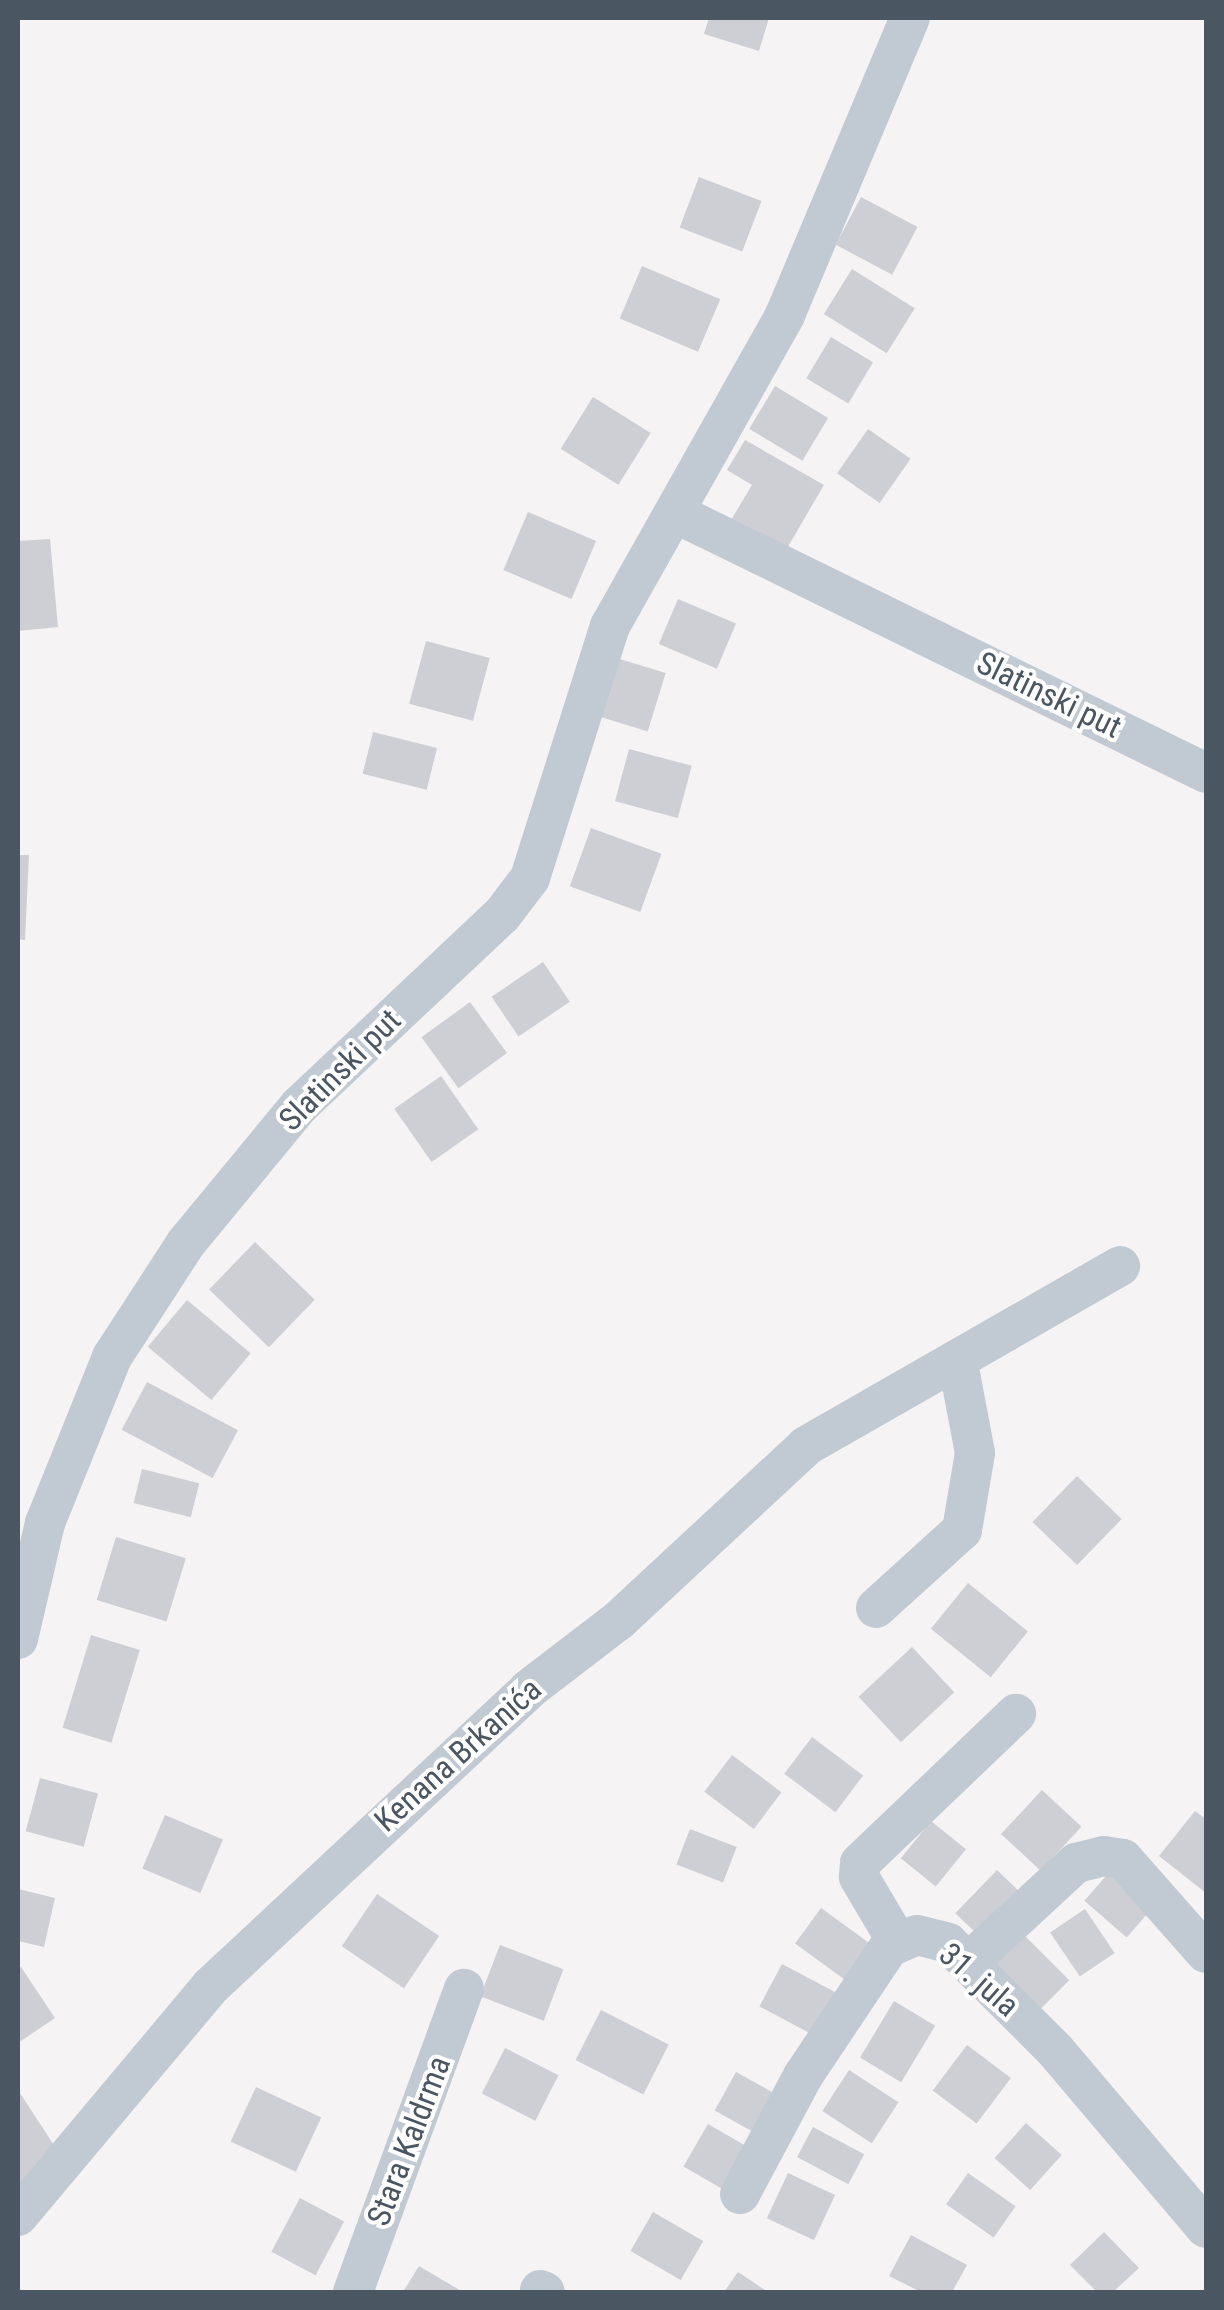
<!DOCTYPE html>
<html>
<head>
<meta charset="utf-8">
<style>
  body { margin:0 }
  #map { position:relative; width:1224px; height:2310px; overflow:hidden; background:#f5f3f3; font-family:"Roboto Condensed",sans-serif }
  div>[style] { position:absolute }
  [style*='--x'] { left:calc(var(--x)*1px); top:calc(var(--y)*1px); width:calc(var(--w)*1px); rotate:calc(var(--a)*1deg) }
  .building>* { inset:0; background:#cdcfd5; transform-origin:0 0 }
  .street>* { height:40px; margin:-20px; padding:0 20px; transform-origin:20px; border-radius:20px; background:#c1cad2 }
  span { translate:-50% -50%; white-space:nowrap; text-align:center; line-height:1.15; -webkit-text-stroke:8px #fff; paint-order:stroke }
  .street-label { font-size:32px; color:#4a5661 }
  .frame { position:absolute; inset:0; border:20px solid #4a5661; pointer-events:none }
</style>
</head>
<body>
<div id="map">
  <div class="building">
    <div style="clip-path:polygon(709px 18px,769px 18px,759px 51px,704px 34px)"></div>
    <div style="left:699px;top:177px;width:67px;height:54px;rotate:21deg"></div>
    <div style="left:861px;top:197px;width:64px;height:54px;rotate:28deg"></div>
    <div style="left:642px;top:266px;width:85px;height:57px;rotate:23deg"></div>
    <div style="left:852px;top:269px;width:74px;height:53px;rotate:32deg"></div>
    <div style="left:831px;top:337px;width:49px;height:48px;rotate:31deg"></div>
    <div style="left:775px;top:386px;width:62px;height:50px;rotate:31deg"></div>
    <div style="left:593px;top:397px;width:68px;height:61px;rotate:32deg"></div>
    <div style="left:868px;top:429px;width:52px;height:54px;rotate:35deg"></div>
    <div style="clip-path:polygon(745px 440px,824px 485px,782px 557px,728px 525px,752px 485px,727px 470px)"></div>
    <div style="left:528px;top:512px;width:74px;height:63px;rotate:23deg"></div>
    <div style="clip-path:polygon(50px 539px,58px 627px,18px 631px,18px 541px)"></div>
    <div style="left:678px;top:599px;width:63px;height:49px;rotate:23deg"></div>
    <div style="left:426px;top:641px;width:66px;height:65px;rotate:15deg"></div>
    <div style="left:613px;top:657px;width:55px;height:61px;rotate:17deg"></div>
    <div style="left:373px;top:732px;width:66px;height:43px;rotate:14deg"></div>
    <div style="left:629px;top:749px;width:65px;height:54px;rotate:15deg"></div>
    <div style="left:591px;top:828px;width:75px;height:62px;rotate:20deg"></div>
    <div style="clip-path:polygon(18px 855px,29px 855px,25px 940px,18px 939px)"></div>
    <div style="left:543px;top:962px;width:48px;height:62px;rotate:56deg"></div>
    <div style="left:470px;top:1002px;width:63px;height:60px;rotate:54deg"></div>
    <div style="left:441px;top:1076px;width:65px;height:57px;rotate:55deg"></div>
    <div style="left:255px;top:1242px;width:83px;height:66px;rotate:44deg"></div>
    <div style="left:187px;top:1300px;width:83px;height:61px;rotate:40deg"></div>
    <div style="left:147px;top:1382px;width:103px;height:54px;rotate:28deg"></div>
    <div style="left:142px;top:1469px;width:59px;height:35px;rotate:14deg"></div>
    <div style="left:1077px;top:1476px;width:62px;height:64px;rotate:44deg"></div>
    <div style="left:116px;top:1537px;width:73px;height:66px;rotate:17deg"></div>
    <div style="left:968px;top:1583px;width:77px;height:59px;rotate:39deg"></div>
    <div style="left:91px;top:1635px;width:51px;height:97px;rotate:17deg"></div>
    <div style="left:912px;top:1647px;width:62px;height:73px;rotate:47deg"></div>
    <div style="left:812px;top:1737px;width:64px;height:46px;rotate:37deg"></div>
    <div style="left:732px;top:1755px;width:62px;height:46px;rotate:37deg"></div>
    <div style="left:40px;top:1778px;width:60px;height:55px;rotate:15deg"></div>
    <div style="left:1042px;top:1790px;width:54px;height:60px;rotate:43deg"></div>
    <div style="clip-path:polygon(1195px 1811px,1206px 1819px,1206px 1893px,1159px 1856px)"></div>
    <div style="left:165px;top:1815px;width:63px;height:58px;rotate:23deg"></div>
    <div style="left:931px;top:1821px;width:45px;height:48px;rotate:39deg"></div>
    <div style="left:690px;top:1829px;width:50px;height:38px;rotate:21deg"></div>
    <div style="left:1112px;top:1869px;width:56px;height:42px;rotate:41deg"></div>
    <div style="left:997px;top:1870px;width:37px;height:60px;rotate:44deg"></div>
    <div style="clip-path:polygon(18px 1889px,55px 1898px,44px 1947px,18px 1941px)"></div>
    <div style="left:377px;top:1894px;width:75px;height:63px;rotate:34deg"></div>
    <div style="left:821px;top:1908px;width:62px;height:44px;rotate:36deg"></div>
    <div style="left:1085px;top:1909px;width:53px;height:42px;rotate:56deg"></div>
    <div style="left:1024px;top:1935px;width:64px;height:43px;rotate:45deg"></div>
    <div style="left:500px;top:1945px;width:68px;height:55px;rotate:21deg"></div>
    <div style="left:782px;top:1964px;width:62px;height:48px;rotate:28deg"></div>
    <div style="clip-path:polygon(21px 1967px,55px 2018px,18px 2043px,18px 1969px)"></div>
    <div style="left:894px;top:2001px;width:48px;height:66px;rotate:31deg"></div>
    <div style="left:601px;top:2010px;width:76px;height:56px;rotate:27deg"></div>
    <div style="left:967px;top:2045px;width:55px;height:57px;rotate:37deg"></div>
    <div style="left:505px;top:2048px;width:60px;height:51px;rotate:27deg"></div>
    <div style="left:849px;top:2070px;width:59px;height:49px;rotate:33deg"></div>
    <div style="left:736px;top:2072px;width:50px;height:44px;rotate:29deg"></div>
    <div style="left:256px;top:2087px;width:72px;height:60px;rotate:25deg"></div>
    <div style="clip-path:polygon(18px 2090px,63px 2159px,18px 2189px)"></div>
    <div style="left:1026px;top:2123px;width:48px;height:47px;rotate:42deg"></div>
    <div style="left:708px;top:2124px;width:56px;height:49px;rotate:30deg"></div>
    <div style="left:813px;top:2127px;width:58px;height:34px;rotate:28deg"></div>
    <div style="left:788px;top:2173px;width:52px;height:50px;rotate:25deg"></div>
    <div style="left:968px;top:2173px;width:58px;height:38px;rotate:35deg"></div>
    <div style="left:300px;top:2198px;width:50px;height:61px;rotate:28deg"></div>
    <div style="left:653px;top:2212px;width:58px;height:45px;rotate:30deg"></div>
    <div style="clip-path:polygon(1104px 2232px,1139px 2268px,1113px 2292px,1097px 2292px,1070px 2265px)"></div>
    <div style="clip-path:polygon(911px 2235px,967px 2265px,952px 2292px,921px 2292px,889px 2276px)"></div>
    <div style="clip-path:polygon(419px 2266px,463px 2292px,403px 2292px)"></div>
    <div style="clip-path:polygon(738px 2272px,768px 2292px,724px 2292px)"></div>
  </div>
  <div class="street">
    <div style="--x:675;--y:513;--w:591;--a:26.09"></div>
    <div style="--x:876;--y:1608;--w:116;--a:-42.2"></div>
    <div style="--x:962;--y:1530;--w:78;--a:-80.4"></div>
    <div style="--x:975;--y:1453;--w:92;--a:-100.7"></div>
    <div style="--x:18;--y:1639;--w:119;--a:-76.9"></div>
    <div style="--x:45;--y:1523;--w:179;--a:-68"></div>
    <div style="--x:112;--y:1357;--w:136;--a:-57"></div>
    <div style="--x:186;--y:1243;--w:178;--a:-50.5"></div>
    <div style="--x:299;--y:1106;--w:279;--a:-43.3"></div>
    <div style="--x:502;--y:915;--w:46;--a:-52.9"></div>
    <div style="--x:530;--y:878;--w:264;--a:-72.4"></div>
    <div style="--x:610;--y:626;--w:357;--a:-60.6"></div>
    <div style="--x:785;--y:315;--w:322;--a:-67.2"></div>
    <div style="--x:898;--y:1943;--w:77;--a:-120.6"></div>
    <div style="--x:859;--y:1877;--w:14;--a:-86"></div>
    <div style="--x:860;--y:1863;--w:216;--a:-43.7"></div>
    <div style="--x:968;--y:1963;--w:147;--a:-42.8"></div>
    <div style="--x:1076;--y:1863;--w:29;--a:-14"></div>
    <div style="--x:1104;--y:1856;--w:19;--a:9"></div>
    <div style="--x:1123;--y:1859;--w:125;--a:48.6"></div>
    <div style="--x:740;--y:2194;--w:134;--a:-61.9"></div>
    <div style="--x:803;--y:2076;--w:155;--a:-56.3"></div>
    <div style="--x:889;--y:1947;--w:30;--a:-23"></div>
    <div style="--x:917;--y:1935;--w:32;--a:14"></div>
    <div style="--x:948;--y:1943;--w:151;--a:45"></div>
    <div style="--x:1055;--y:2050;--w:233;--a:49.7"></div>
    <div style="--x:18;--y:2216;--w:300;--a:-50"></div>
    <div style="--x:211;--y:1986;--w:435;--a:-43"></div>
    <div style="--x:529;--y:1689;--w:112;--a:-37.4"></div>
    <div style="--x:618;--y:1621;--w:257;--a:-42.9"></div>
    <div style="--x:806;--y:1446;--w:362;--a:-29.8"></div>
    <div style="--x:540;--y:2290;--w:5;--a:22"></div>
    <div style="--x:353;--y:2292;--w:323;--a:-69.9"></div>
  </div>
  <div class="street-label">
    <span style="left:1049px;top:695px;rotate:26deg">Slatinski put</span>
    <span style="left:340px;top:1070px;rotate:-45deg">Slatinski put</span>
    <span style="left:458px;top:1755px;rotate:-42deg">Kenana Brkanića</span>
    <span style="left:979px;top:1980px;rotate:41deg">31. jula</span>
    <span style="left:409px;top:2141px;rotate:-69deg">Stara Kaldrma</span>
  </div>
  <div class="frame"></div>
</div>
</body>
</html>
